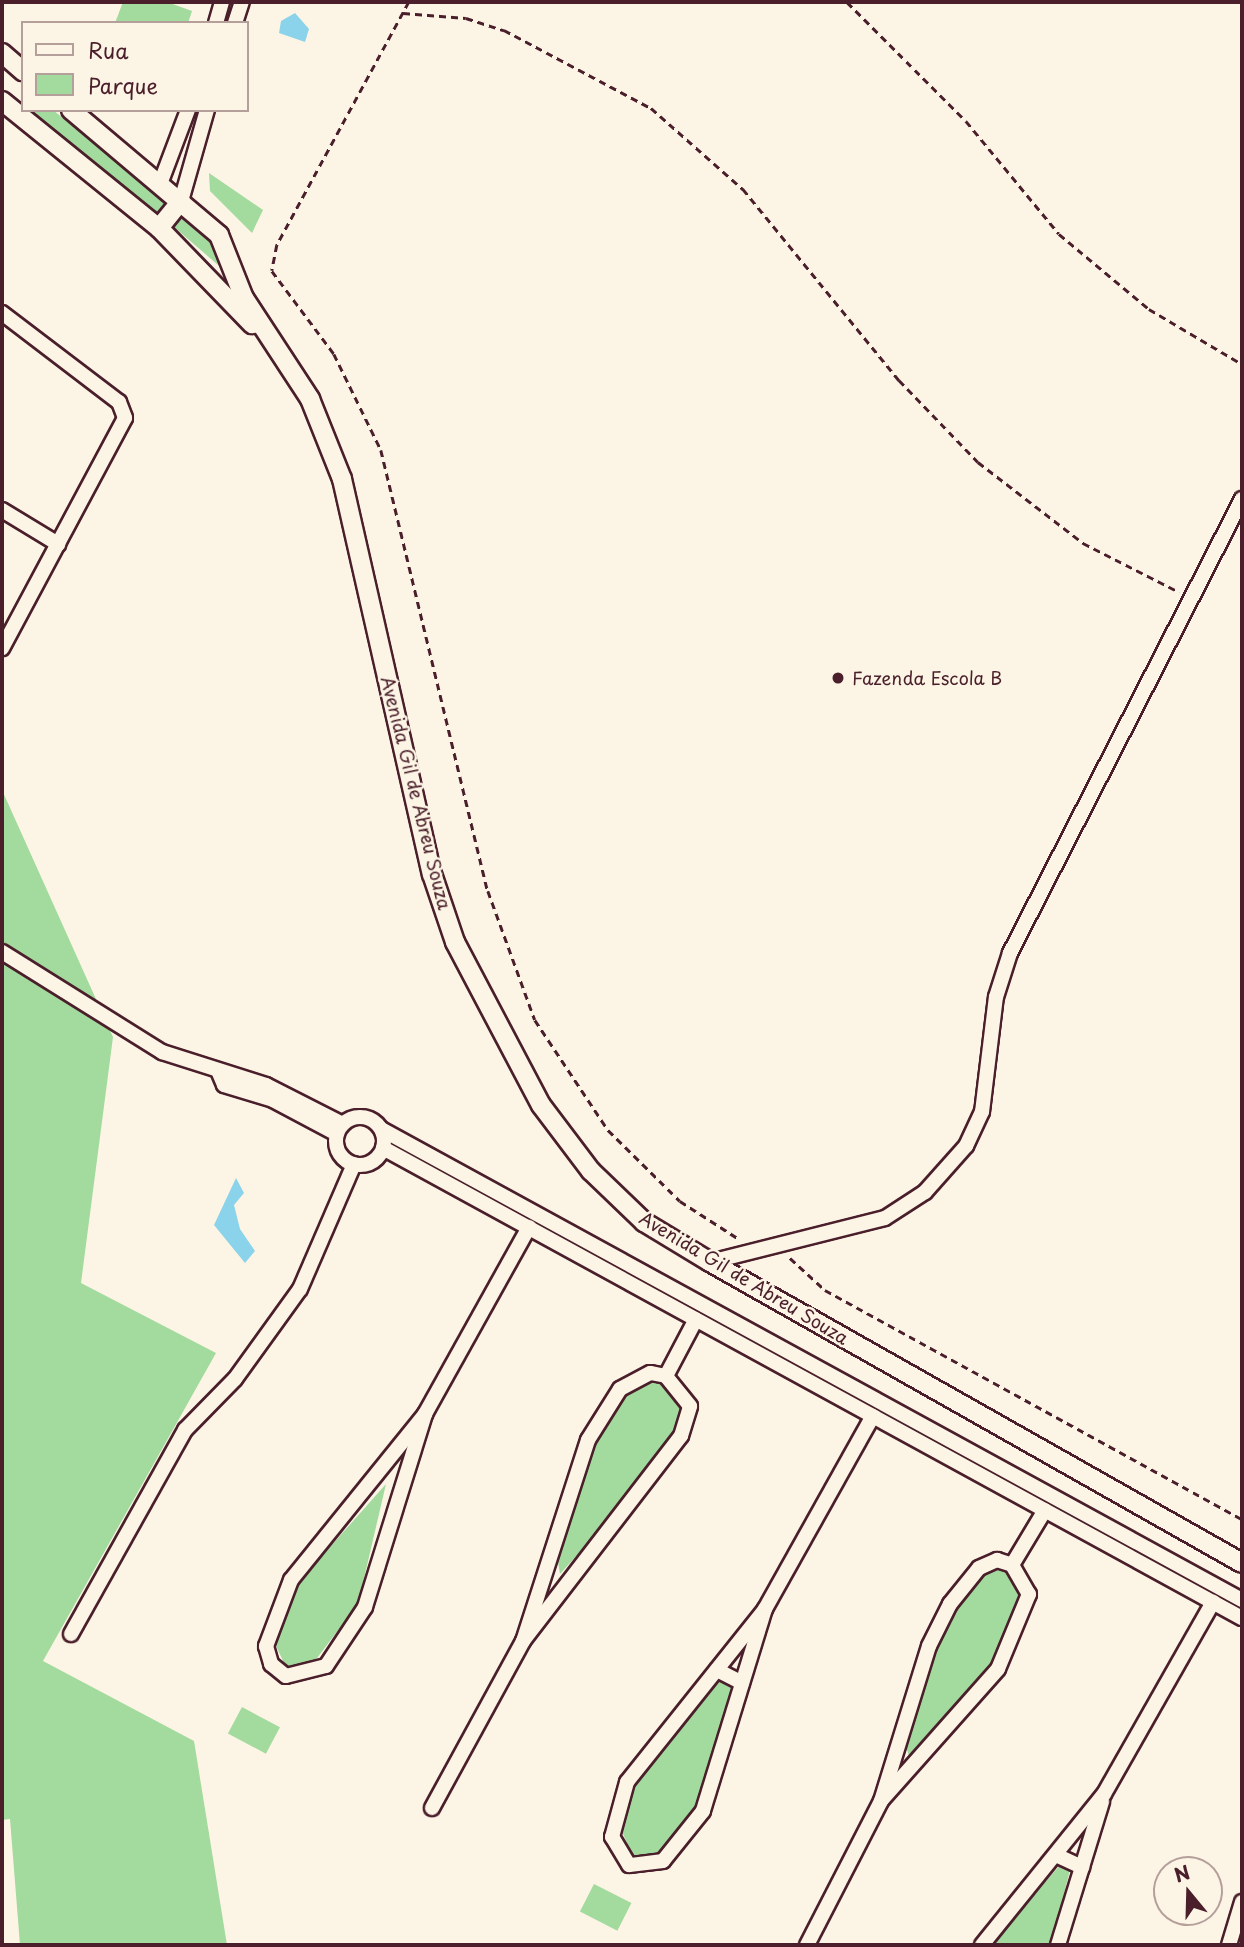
<!DOCTYPE html>
<html>
<head>
<meta charset="utf-8">
<style>
  body { margin:0 }
  #map { position:relative; width:1244px; height:1947px; overflow:hidden; background:#fcf5e5; font-family:"Playpen Sans",sans-serif }
  div>[style] { position:absolute }
  [style*='--x'] { left:calc(var(--x)*1px); top:calc(var(--y)*1px); width:calc(var(--w)*1px); rotate:calc(var(--a)*1deg) }
  .green>* { inset:0; background:#a3da9e; transform-origin:0 0 }
  .water>* { inset:0; background:#8ad3eb }
  .path>* { height:2.5px; margin-top:-1.25px; transform-origin:0; background:repeating-linear-gradient(90deg,#4a1f2b 0 7px,transparent 0 12px) }
  .roads { filter:drop-shadow(2px 0 #4a1f2b) drop-shadow(-2px 0 #4a1f2b) drop-shadow(0 2px #4a1f2b) drop-shadow(0 -2px #4a1f2b) }
  .minor>* { height:14px; margin:-7px; padding:0 7px; transform-origin:7px; border-radius:7px; background:#fcf5e5 }
  .minor>.ring { margin:-7px; padding:0; box-sizing:content-box; background:none; border:14px solid #fcf5e5; border-radius:50% }
  .tertiary>* { height:18px; margin:-9px; padding:0 9px; transform-origin:9px; border-radius:9px; background:#fcf5e5 }
  .dots>* { width:19px; height:19px; translate:-50% -50%; box-sizing:border-box; border:4px solid #fcf5e5; border-radius:50% }
  span { translate:-50% -50%; white-space:nowrap; text-align:center; line-height:1.15; -webkit-text-stroke:5px #fcf5e5; paint-order:stroke }
  .poi-label { font-size:18px; color:#4a1f2b }
  .left { translate:0 -50%; text-align:left }
  .street-label { font-size:18px; color:#4a1f2b }
  .frame { position:absolute; inset:0; border:4px solid #4a1f2b; pointer-events:none }
  .legend { position:absolute; left:21px; top:21px; width:228px; height:91px; box-sizing:border-box; background:#fcf5e5; border:2px solid #b59f9b; margin:0; padding:9px 12px; list-style:none; font-size:21px; color:#4a1f2b }
  .legend li { display:flex; align-items:center; gap:14px; height:35px }
  .legend b { width:35px; border:2px solid #b59f9b }
  .north { position:absolute; left:1153px; top:1856px; width:70px; height:70px; box-sizing:border-box; background:#fcf5e5; border:2px solid #b59f9b; border-radius:50%; rotate:341deg; font-size:19px; font-weight:700; line-height:28px; text-align:center; color:#4a1f2b }
  .north::after { content:''; display:block; margin:auto; width:24px; height:32px; background:#4a1f2b; clip-path:polygon(50% 0,100% 100%,50% 72%,0 100%) }
</style>
</head>
<body>
<div id="map">
  <div class="green">
    <div style="clip-path:polygon(123px 2px,167px 2px,192px 11px,188px 23px,115px 23px)"></div>
    <div style="clip-path:polygon(28px 110px,53px 110px,163px 199px,165px 209px,158px 216px)"></div>
    <div style="clip-path:polygon(209px 173px,263px 210px,252px 233px,210px 191px)"></div>
    <div style="clip-path:polygon(183px 217px,218px 248px,225px 271px,174px 227px)"></div>
    <div style="clip-path:polygon(2px 790px,113px 1037px,81px 1283px,216px 1353px,43px 1661px,194px 1741px,227px 1945px,20px 1945px,10px 1819px,2px 1820px)"></div>
    <div style="clip-path:polygon(655px 1378px,681px 1401px,680px 1419px,633px 1493px,560px 1574px,558px 1562px,594px 1446px,620px 1402px,640px 1380px)"></div>
    <div style="clip-path:polygon(386px 1484px,358px 1604px,311px 1666px,297px 1672px,286px 1667px,275px 1644px,298px 1583px)"></div>
    <div style="clip-path:polygon(999px 1570px,1011px 1574px,1023px 1594px,993px 1665px,910px 1759px,906px 1747px,936px 1644px,966px 1589px,981px 1575px)"></div>
    <div style="clip-path:polygon(721px 1678px,730px 1680px,731px 1689px,700px 1799px,659px 1854px,633px 1857px,620px 1827px,622px 1813px,652px 1756px)"></div>
    <div style="left:242px;top:1707px;width:43px;height:30px;rotate:28deg"></div>
    <div style="clip-path:polygon(1061px 1864px,1070px 1865px,1069px 1874px,1051px 1945px,990px 1945px)"></div>
    <div style="left:594px;top:1884px;width:42px;height:31px;rotate:27deg"></div>
  </div>
  <div class="water">
    <div style="clip-path:polygon(295px 13px,309px 29px,305px 42px,279px 33px,281px 21px)"></div>
    <div style="clip-path:polygon(236px 1178px,244px 1193px,234px 1205px,240px 1229px,255px 1251px,245px 1263px,214px 1225px)"></div>
  </div>
  <div class="path">
    <div style="--x:409;--y:2;--w:277;--a:118.5"></div>
    <div style="--x:277;--y:245;--w:26;--a:101"></div>
    <div style="--x:272;--y:271;--w:104;--a:53.2"></div>
    <div style="--x:334;--y:354;--w:107;--a:63.9"></div>
    <div style="--x:381;--y:450;--w:454;--a:76.4"></div>
    <div style="--x:488;--y:891;--w:137;--a:70"></div>
    <div style="--x:535;--y:1020;--w:132;--a:56.4"></div>
    <div style="--x:608;--y:1130;--w:101;--a:44.6"></div>
    <div style="--x:680;--y:1201;--w:70;--a:32.8"></div>
    <div style="--x:847;--y:2;--w:168;--a:45"></div>
    <div style="--x:966;--y:121;--w:146;--a:50.5"></div>
    <div style="--x:1059;--y:234;--w:117;--a:39.8"></div>
    <div style="--x:1149;--y:309;--w:108;--a:30.6"></div>
    <div style="--x:403;--y:13;--w:63;--a:4.5"></div>
    <div style="--x:466;--y:18;--w:40;--a:18"></div>
    <div style="--x:504;--y:30;--w:166;--a:28"></div>
    <div style="--x:651;--y:108;--w:123;--a:41.4"></div>
    <div style="--x:743;--y:189;--w:247;--a:50.8"></div>
    <div style="--x:899;--y:380;--w:114;--a:46.1"></div>
    <div style="--x:978;--y:462;--w:133;--a:37.6"></div>
    <div style="--x:1083;--y:543;--w:108;--a:27"></div>
    <div style="--x:790;--y:1258;--w:47;--a:42.4"></div>
    <div style="--x:825;--y:1290;--w:476;--a:28.8"></div>
  </div>
  <div class="roads">
    <div class="minor">
      <div style="--x:216;--y:23;--w:22;--a:-74"></div>
      <div style="--x:235;--y:23;--w:22;--a:-72"></div>
      <div style="--x:160;--y:184;--w:79;--a:-69.3"></div>
      <div style="--x:181;--y:201;--w:95;--a:-74.1"></div>
      <div style="--x:2;--y:313;--w:147;--a:37.3"></div>
      <div style="--x:119;--y:402;--w:17;--a:69"></div>
      <div style="--x:125;--y:418;--w:261;--a:118.1"></div>
      <div style="--x:2;--y:510;--w:66;--a:31.3"></div>
      <div style="--x:2;--y:952;--w:189;--a:32"></div>
      <div style="--x:162;--y:1052;--w:109;--a:17.6"></div>
      <div style="--x:266;--y:1085;--w:86;--a:26.9"></div>
      <div style="--x:219;--y:1073;--w:13;--a:67"></div>
      <div style="--x:224;--y:1085;--w:51;--a:17"></div>
      <div style="--x:273;--y:1100;--w:72;--a:28"></div>
      <div class="ring" style="left:336px;top:1117px;width:34px;height:34px"></div>
      <div style="--x:381;--y:1129;--w:981;--a:28.68"></div>
      <div style="--x:383;--y:1148;--w:979;--a:28.69"></div>
      <div style="--x:710;--y:1262;--w:180;--a:-14.1"></div>
      <div style="--x:885;--y:1218;--w:48;--a:-33"></div>
      <div style="--x:925;--y:1192;--w:62;--a:-48.3"></div>
      <div style="--x:966;--y:1146;--w:38;--a:-65"></div>
      <div style="--x:982;--y:1112;--w:116;--a:-83.1"></div>
      <div style="--x:996;--y:997;--w:46;--a:-72.3"></div>
      <div style="--x:1010;--y:953;--w:510;--a:-62.93"></div>
      <div style="--x:666;--y:1376;--w:64;--a:-62.2"></div>
      <div style="--x:425;--y:1414;--w:213;--a:128.9"></div>
      <div style="--x:291;--y:1580;--w:71;--a:110.7"></div>
      <div style="--x:266;--y:1646;--w:19;--a:74"></div>
      <div style="--x:271;--y:1664;--w:19;--a:39"></div>
      <div style="--x:286;--y:1676;--w:41;--a:-14"></div>
      <div style="--x:326;--y:1666;--w:71;--a:-56.5"></div>
      <div style="--x:365;--y:1607;--w:202;--a:-72.7"></div>
      <div style="--x:425;--y:1414;--w:214;--a:-60.9"></div>
      <div style="--x:1012;--y:1565;--w:64;--a:-59"></div>
      <div style="--x:765;--y:1609;--w:211;--a:107.1"></div>
      <div style="--x:703;--y:1811;--w:64;--a:128.7"></div>
      <div style="--x:663;--y:1861;--w:34;--a:173"></div>
      <div style="--x:629;--y:1865;--w:33;--a:-121"></div>
      <div style="--x:612;--y:1837;--w:57;--a:-74.7"></div>
      <div style="--x:627;--y:1782;--w:221;--a:-51.4"></div>
      <div style="--x:765;--y:1609;--w:221;--a:-60.8"></div>
      <div style="--x:71;--y:1634;--w:234;--a:-60.8"></div>
      <div style="--x:185;--y:1430;--w:71;--a:-45.6"></div>
      <div style="--x:235;--y:1379;--w:111;--a:-54.2"></div>
      <div style="--x:300;--y:1289;--w:136;--a:-66.6"></div>
      <div style="--x:717;--y:1670;--w:28;--a:27"></div>
      <div style="--x:432;--y:1808;--w:190;--a:-61.4"></div>
      <div style="--x:523;--y:1641;--w:259;--a:-52.4"></div>
      <div style="--x:681;--y:1436;--w:31;--a:-73"></div>
      <div style="--x:690;--y:1406;--w:38;--a:-129"></div>
      <div style="--x:666;--y:1376;--w:16;--a:-169"></div>
      <div style="--x:650;--y:1373;--w:34;--a:152"></div>
      <div style="--x:620;--y:1389;--w:60;--a:122.1"></div>
      <div style="--x:588;--y:1440;--w:211;--a:107.9"></div>
      <div style="--x:1056;--y:1855;--w:29;--a:25"></div>
      <div style="--x:807;--y:1945;--w:162;--a:-62.8"></div>
      <div style="--x:881;--y:1801;--w:162;--a:-72.8"></div>
      <div style="--x:929;--y:1646;--w:47;--a:-63.4"></div>
      <div style="--x:950;--y:1604;--w:46;--a:-51.1"></div>
      <div style="--x:979;--y:1568;--w:20;--a:-24"></div>
      <div style="--x:997;--y:1560;--w:16;--a:18"></div>
      <div style="--x:1012;--y:1565;--w:34;--a:60"></div>
      <div style="--x:1029;--y:1594;--w:81;--a:112.5"></div>
      <div style="--x:998;--y:1669;--w:176;--a:131.6"></div>
      <div style="--x:982;--y:1945;--w:194;--a:-51.1"></div>
      <div style="--x:1104;--y:1794;--w:221;--a:-60.4"></div>
      <div style="--x:1058;--y:1945;--w:150;--a:-72.9"></div>
      <div style="--x:1229;--y:1945;--w:45;--a:-73.2"></div>
    </div>
    <div class="tertiary">
      <div style="--x:2;--y:53;--w:28;--a:41"></div>
      <div style="--x:2;--y:101;--w:202;--a:39"></div>
      <div style="--x:159;--y:228;--w:134;--a:45.9"></div>
      <div style="--x:71;--y:110;--w:194;--a:40.2"></div>
      <div style="--x:219;--y:235;--w:68;--a:68.4"></div>
      <div style="--x:244;--y:298;--w:121;--a:56.8"></div>
      <div style="--x:310;--y:399;--w:86;--a:68.2"></div>
      <div style="--x:342;--y:479;--w:405;--a:77.2"></div>
      <div style="--x:432;--y:874;--w:72;--a:71.3"></div>
      <div style="--x:455;--y:942;--w:184;--a:62.2"></div>
      <div style="--x:541;--y:1105;--w:83;--a:52.9"></div>
      <div style="--x:591;--y:1171;--w:74;--a:43.9"></div>
      <div style="--x:644;--y:1222;--w:77;--a:31.2"></div>
      <div style="--x:710;--y:1262;--w:611;--a:29.5"></div>
      <div style="--x:159;--y:228;--w:35;--a:-51"></div>
    </div>
  </div>
  <div class="dots">
    <div style="left:838px;top:678px;background:#4a1f2b"></div>
  </div>
  <div class="poi-label">
    <span class="left" style="left:852px;top:678px">Fazenda Escola B</span>
  </div>
  <div class="street-label">
    <span style="left:416px;top:793px;rotate:76deg">Avenida Gil de Abreu Souza</span>
    <span style="left:744px;top:1278px;rotate:31deg">Avenida Gil de Abreu Souza</span>
  </div>
  <div class="frame"></div>
  <ul class="legend">
  <li><b style="height:9px;background:#fcf5e5"></b>Rua</li>
  <li><b style="height:19px;background:#a3da9e"></b>Parque</li>
  </ul>
  <div class="north">N</div>
</div>
</body>
</html>
